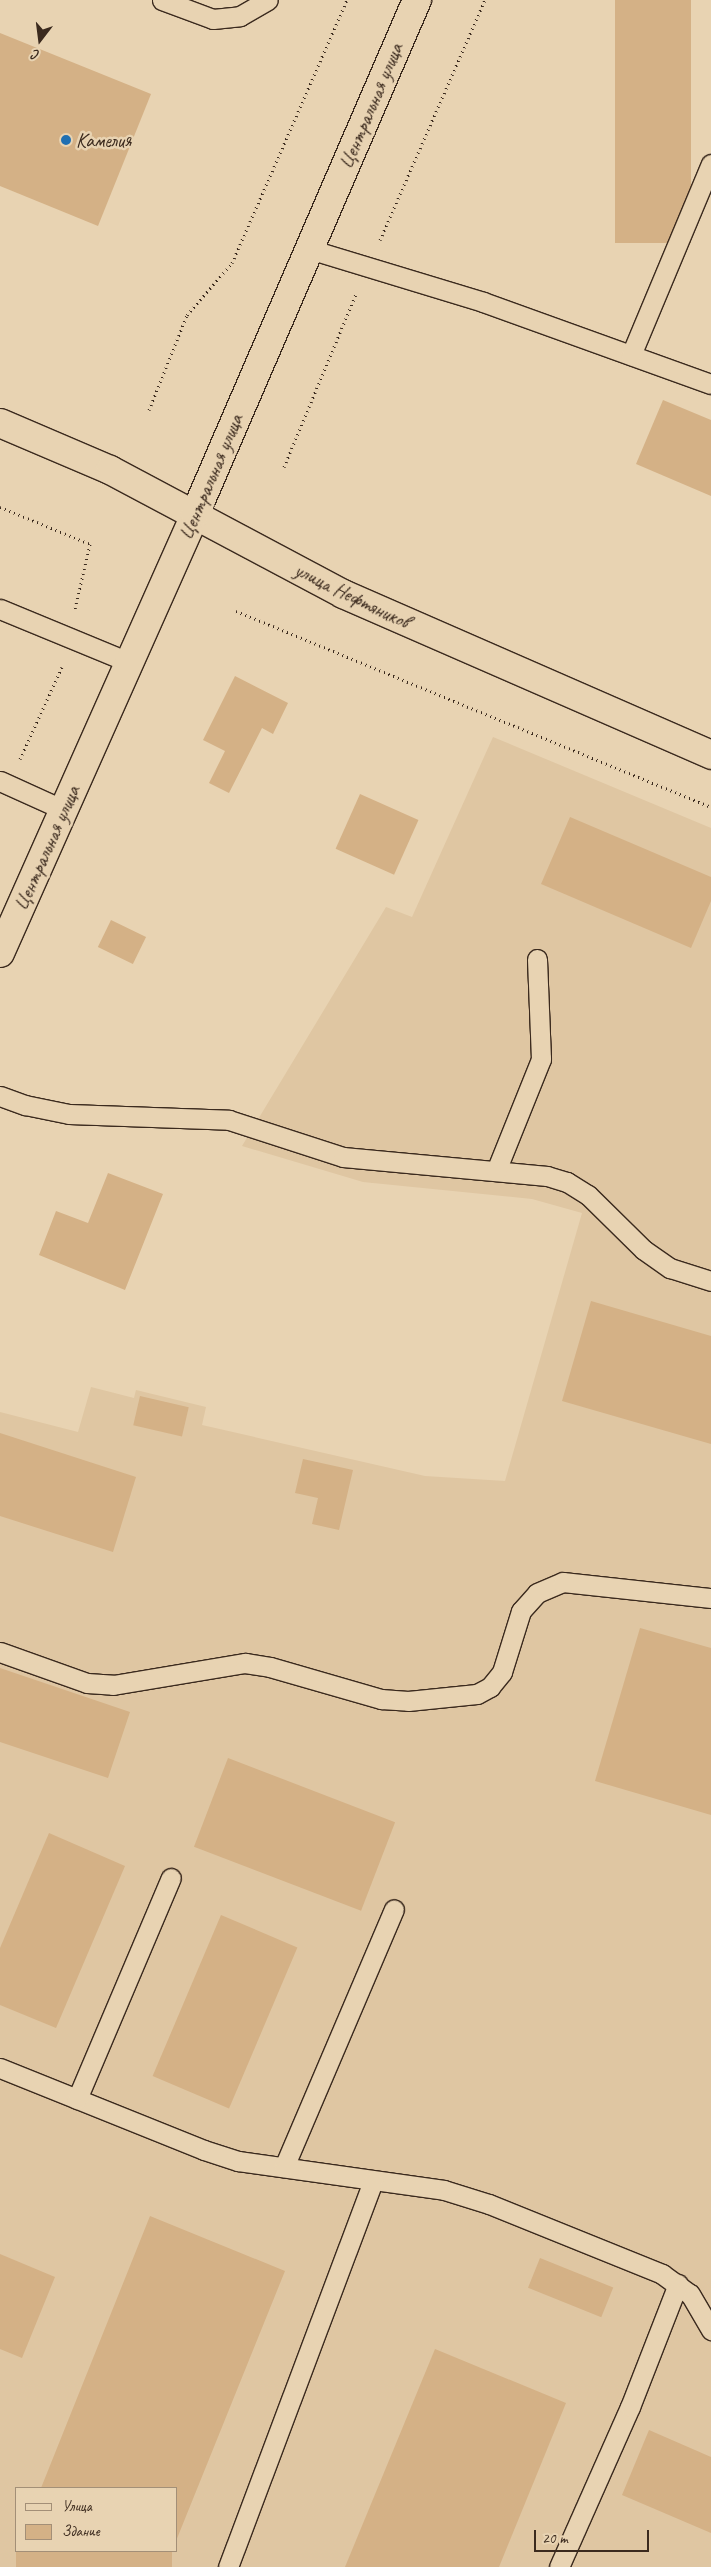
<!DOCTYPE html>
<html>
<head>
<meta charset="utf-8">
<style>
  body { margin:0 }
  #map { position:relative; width:711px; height:2567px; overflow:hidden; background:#e8d3b2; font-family:Caveat,sans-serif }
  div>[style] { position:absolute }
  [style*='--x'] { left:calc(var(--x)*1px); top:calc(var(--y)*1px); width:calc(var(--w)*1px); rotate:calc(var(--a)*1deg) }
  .built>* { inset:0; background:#dfc6a2 }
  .building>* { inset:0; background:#d4b186; transform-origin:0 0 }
  .path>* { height:3px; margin-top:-1.5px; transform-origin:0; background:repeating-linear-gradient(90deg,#3b2a1e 0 1px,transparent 0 5px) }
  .roads { filter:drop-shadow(1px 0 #3b2a1e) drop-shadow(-1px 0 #3b2a1e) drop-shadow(0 1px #3b2a1e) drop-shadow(0 -1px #3b2a1e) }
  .service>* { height:19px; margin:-9.5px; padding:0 9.5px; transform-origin:9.5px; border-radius:9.5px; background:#e8d3b2 }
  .minor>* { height:28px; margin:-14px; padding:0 14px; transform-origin:14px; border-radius:14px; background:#e8d3b2 }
  .tertiary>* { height:28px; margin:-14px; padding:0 14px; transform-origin:14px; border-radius:14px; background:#e8d3b2 }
  .dots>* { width:14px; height:14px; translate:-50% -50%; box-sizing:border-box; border:2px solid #e8d3b2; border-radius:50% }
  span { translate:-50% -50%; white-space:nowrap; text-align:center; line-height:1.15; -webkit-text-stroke:5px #e8d3b2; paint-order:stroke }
  .street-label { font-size:20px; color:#3b2a1e }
  .poi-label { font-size:20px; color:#3b2a1e }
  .left { translate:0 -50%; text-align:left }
  .legend { position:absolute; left:15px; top:2487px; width:162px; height:65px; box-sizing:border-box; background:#e8d3b2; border:1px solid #a38f77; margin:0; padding:6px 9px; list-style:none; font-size:15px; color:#3b2a1e }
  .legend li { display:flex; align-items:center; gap:10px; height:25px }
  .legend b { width:25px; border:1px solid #a38f77 }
  .north { position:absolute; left:15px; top:15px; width:50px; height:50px; -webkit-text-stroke:4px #e8d3b2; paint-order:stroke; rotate:195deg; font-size:14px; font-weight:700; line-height:20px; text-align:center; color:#3b2a1e }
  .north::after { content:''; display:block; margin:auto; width:18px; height:22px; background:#3b2a1e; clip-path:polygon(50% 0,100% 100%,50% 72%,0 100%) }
  .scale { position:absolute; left:534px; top:2530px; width:115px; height:22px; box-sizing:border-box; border:2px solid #3b2a1e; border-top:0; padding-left:6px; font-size:15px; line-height:18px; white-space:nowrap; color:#3b2a1e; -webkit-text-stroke:4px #e8d3b2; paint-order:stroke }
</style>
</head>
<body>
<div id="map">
  <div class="built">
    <div style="clip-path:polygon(evenodd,493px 737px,711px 828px,711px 2567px,0 2567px,0 1412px,78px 1432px,91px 1387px,134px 1398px,136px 1390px,206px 1407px,202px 1425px,425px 1476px,505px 1481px,582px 1213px,532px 1199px,363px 1182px,242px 1146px,386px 907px,412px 917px,493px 737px,16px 2488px,176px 2488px,176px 2551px,16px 2551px,16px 2488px)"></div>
  </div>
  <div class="building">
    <div style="left:615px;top:0;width:76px;height:243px"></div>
    <div style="clip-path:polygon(0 33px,151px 94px,98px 226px,0 186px)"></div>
    <div style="clip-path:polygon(663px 400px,711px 420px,711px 496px,636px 464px)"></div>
    <div style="clip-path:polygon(235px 676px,288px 703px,273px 734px,262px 728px,229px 793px,209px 783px,225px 751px,203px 740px)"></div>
    <div style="left:360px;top:794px;width:64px;height:60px;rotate:24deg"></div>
    <div style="clip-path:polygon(570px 817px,711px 877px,711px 901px,691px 948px,541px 884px)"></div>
    <div style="left:111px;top:920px;width:39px;height:30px;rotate:26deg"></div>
    <div style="clip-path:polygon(108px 1173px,163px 1194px,125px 1290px,39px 1255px,56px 1211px,88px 1223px)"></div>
    <div style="clip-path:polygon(591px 1301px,711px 1336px,711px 1444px,562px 1401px)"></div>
    <div style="left:140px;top:1396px;width:50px;height:30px;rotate:13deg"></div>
    <div style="clip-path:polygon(0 1433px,136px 1477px,113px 1552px,0 1516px)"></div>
    <div style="clip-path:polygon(303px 1459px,353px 1470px,339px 1530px,312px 1524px,318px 1498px,295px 1493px)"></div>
    <div style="clip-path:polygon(640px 1628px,711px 1648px,711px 1815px,595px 1781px)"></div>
    <div style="clip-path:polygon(0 1668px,130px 1712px,108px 1778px,0 1742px)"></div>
    <div style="left:228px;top:1758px;width:179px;height:95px;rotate:21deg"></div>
    <div style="clip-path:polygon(49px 1833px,125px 1866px,56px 2028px,0 2005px,0 1948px)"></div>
    <div style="left:221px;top:1915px;width:83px;height:175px;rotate:23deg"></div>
    <div style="clip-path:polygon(150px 2216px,285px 2271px,176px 2541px,176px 2488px,41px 2488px)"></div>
    <div style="clip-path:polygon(0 2254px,55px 2277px,22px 2358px,0 2349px)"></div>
    <div style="left:540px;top:2258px;width:79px;height:32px;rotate:22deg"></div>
    <div style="clip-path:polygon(435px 2349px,566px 2403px,499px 2567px,345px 2567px)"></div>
    <div style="clip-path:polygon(649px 2430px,711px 2457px,711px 2533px,622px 2495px)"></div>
    <div style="left:16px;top:2551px;width:156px;height:17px"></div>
  </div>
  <div class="path">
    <div style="--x:380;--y:240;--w:262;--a:-66.4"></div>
    <div style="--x:149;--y:410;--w:102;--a:-68.2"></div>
    <div style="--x:187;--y:315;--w:69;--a:-49.1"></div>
    <div style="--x:232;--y:263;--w:287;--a:-66.4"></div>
    <div style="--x:284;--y:467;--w:187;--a:-67.4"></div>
    <div style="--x:0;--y:507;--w:97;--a:22.3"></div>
    <div style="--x:90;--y:544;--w:67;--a:103"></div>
    <div style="--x:236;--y:611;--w:514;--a:22.42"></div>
    <div style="--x:20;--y:759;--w:101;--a:-65.5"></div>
  </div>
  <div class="roads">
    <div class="service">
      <div style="--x:162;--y:0;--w:54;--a:20.4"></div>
      <div style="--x:213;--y:19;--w:27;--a:-6"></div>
      <div style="--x:240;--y:16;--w:32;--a:-30"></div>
      <div style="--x:309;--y:249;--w:182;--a:16.9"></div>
      <div style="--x:483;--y:302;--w:242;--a:19.8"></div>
      <div style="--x:631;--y:355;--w:207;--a:-67.3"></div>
      <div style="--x:0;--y:609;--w:142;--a:22.4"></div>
      <div style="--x:0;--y:781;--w:70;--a:24.4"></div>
      <div style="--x:0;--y:1096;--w:27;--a:20"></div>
      <div style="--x:25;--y:1105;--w:45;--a:11.6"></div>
      <div style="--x:69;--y:1114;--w:160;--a:2.1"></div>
      <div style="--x:229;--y:1120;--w:120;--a:18"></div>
      <div style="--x:343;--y:1157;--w:205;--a:5.3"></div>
      <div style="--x:547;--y:1176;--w:21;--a:17"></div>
      <div style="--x:567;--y:1182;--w:25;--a:32"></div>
      <div style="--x:588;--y:1195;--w:78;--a:44.5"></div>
      <div style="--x:644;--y:1250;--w:32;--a:35"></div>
      <div style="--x:670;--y:1268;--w:43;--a:17.6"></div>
      <div style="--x:496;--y:1171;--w:121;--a:-68.1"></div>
      <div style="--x:541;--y:1059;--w:100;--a:-92.3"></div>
      <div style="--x:0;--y:1652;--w:92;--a:19.6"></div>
      <div style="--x:87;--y:1683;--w:26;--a:4"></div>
      <div style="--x:113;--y:1685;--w:134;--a:-9.5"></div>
      <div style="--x:245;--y:1663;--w:25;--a:9"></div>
      <div style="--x:270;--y:1667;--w:116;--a:16.1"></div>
      <div style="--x:381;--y:1699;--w:27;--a:4"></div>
      <div style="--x:408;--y:1701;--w:69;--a:-5.8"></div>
      <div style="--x:477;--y:1694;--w:15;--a:-28"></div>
      <div style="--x:490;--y:1687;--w:19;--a:-51"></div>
      <div style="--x:502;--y:1672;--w:64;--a:-72.7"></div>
      <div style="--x:521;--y:1611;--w:24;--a:-48"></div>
      <div style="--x:537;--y:1593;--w:28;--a:-23"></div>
      <div style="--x:563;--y:1582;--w:149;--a:6.2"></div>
      <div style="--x:0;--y:2068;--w:220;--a:21.9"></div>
      <div style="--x:204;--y:2150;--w:36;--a:18"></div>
      <div style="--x:238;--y:2161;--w:208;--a:8"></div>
      <div style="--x:444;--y:2190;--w:47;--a:17.3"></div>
      <div style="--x:489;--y:2204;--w:187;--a:22"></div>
      <div style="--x:662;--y:2274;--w:34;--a:36"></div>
      <div style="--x:690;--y:2294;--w:42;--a:59.7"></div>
      <div style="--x:77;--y:2099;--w:240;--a:-67"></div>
      <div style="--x:284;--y:2167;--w:280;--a:-66.9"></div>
      <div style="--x:228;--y:2567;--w:412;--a:-69.4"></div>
      <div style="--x:559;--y:2567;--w:175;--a:-66.1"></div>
      <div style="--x:630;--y:2407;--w:132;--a:-68.7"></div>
    </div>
    <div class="minor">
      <div style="--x:0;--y:953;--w:480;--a:-66"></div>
    </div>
    <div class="tertiary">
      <div style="--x:0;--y:423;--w:120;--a:23.1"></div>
      <div style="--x:110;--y:470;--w:264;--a:28"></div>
      <div style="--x:343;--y:594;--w:402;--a:23.6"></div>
      <div style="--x:195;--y:514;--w:560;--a:-66.64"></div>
    </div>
  </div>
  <div class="dots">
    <div style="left:66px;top:140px;background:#1f6fb2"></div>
  </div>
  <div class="street-label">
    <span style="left:371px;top:106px;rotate:-67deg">Центральная улица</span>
    <span style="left:211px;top:477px;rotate:-67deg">Центральная улица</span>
    <span style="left:352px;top:596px;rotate:26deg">улица Нефтяников</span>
    <span style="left:47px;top:848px;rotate:-66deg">Центральная улица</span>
  </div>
  <div class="poi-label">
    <span class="left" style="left:76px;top:140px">Камелия</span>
  </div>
  <ul class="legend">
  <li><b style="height:6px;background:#e8d3b2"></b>Улица</li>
  <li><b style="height:14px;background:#d4b186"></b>Здание</li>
  </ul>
  <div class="north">С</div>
  <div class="scale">20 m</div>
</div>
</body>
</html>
